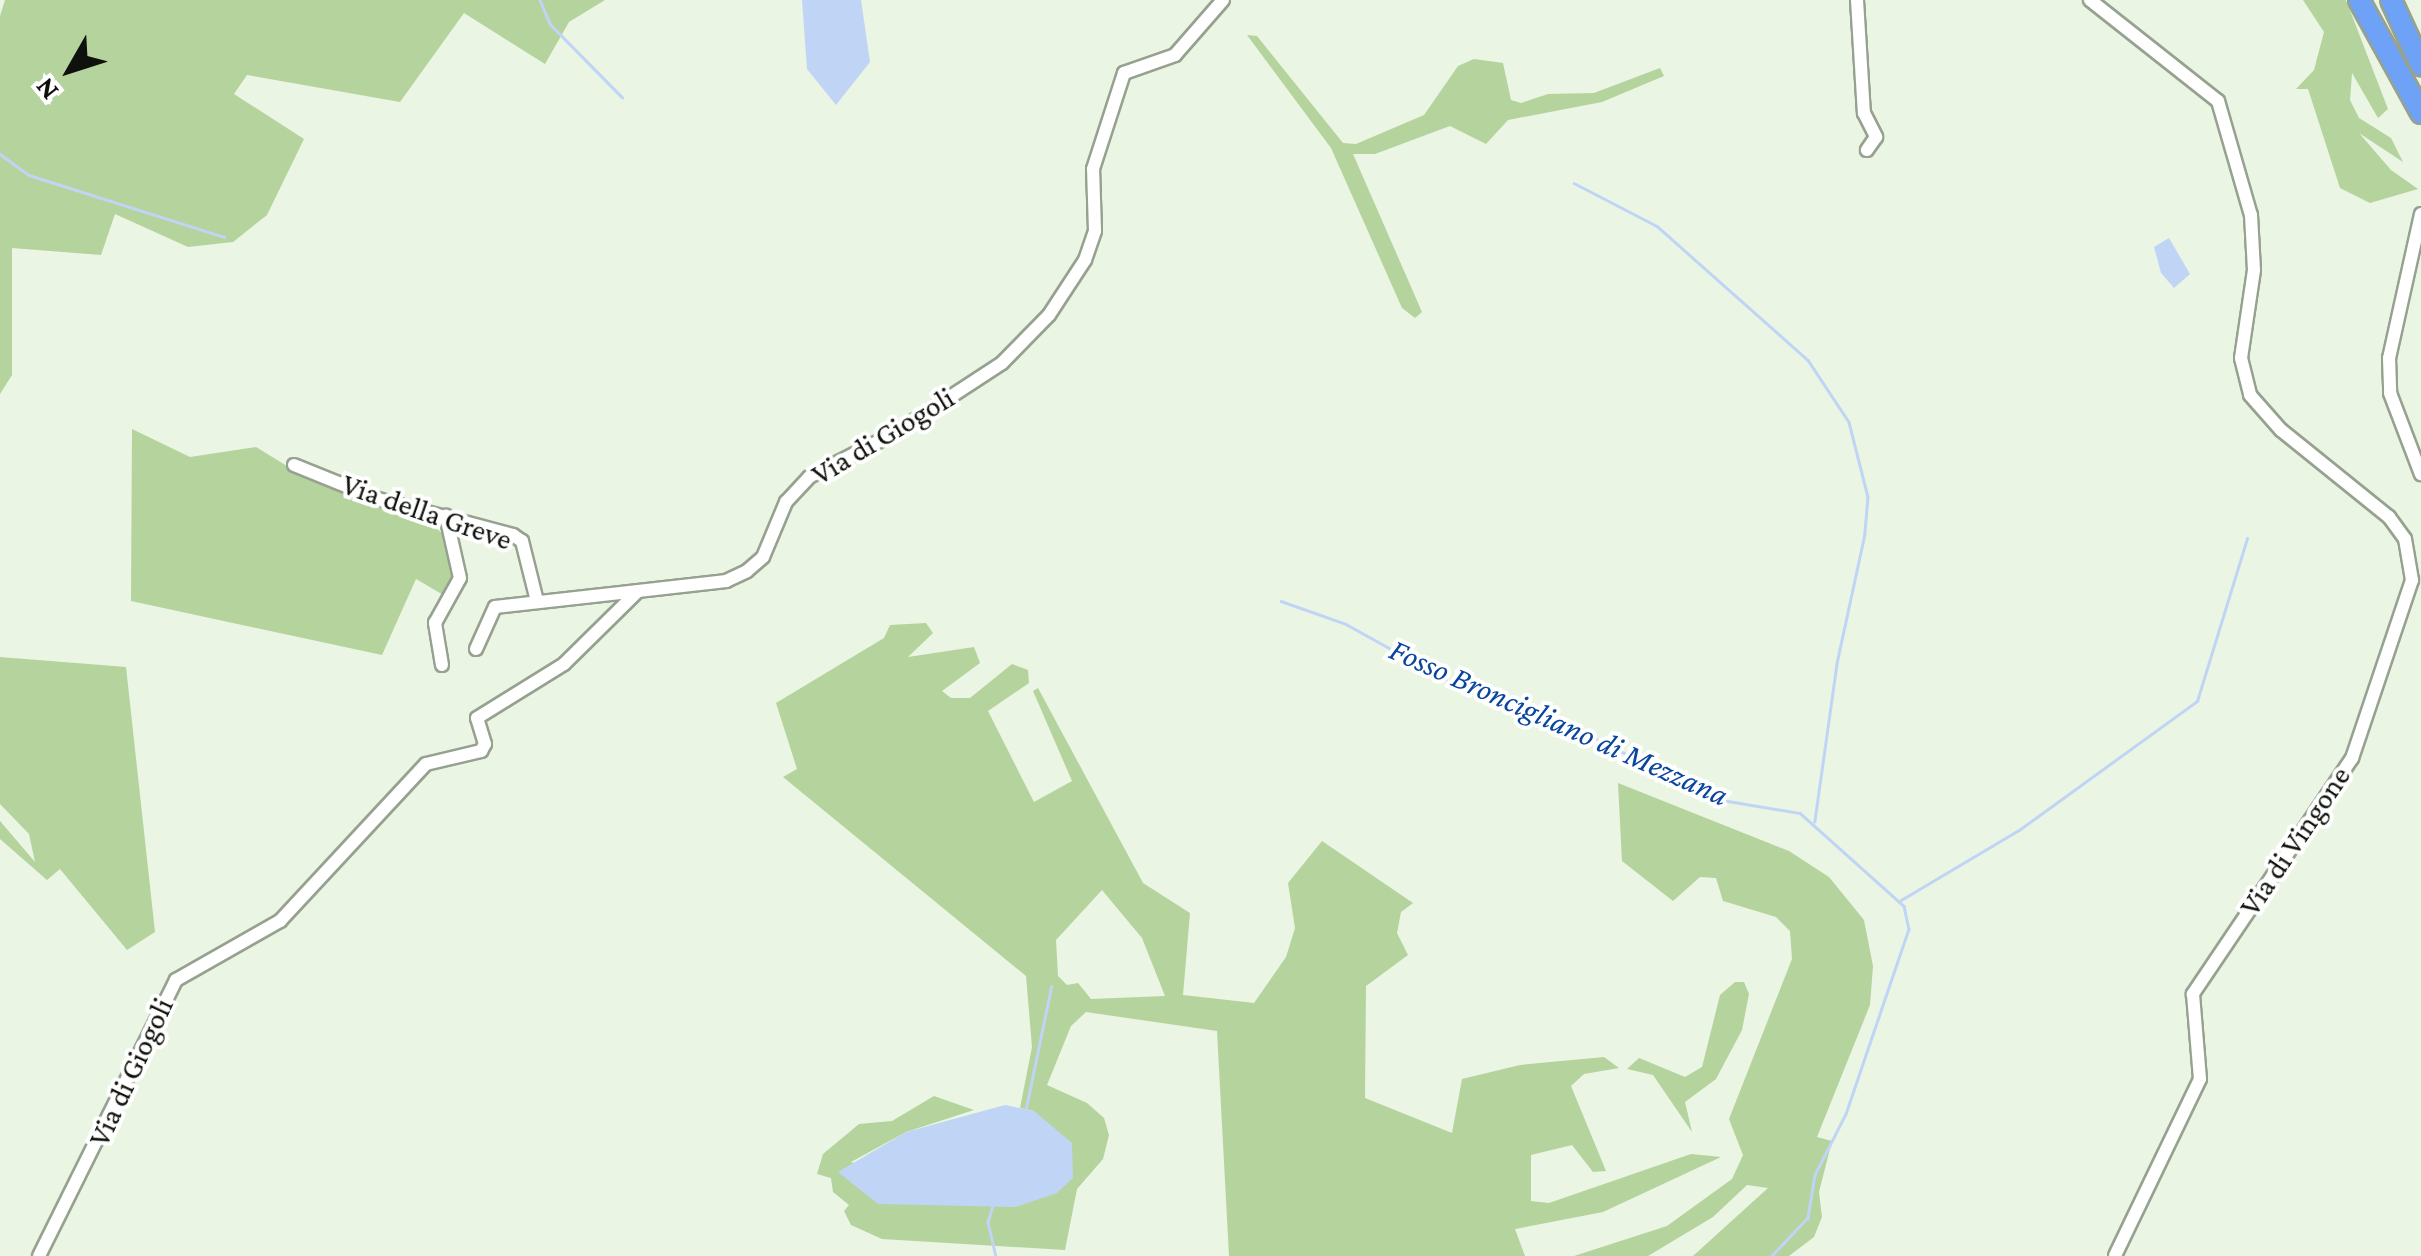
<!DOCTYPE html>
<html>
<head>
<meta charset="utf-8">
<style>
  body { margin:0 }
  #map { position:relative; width:2421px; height:1256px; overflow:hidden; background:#eaf5e3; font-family:"Crimson Pro",serif }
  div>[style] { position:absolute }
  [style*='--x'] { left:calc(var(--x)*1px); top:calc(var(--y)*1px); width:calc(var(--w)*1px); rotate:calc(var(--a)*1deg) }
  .green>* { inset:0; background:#b4d39d }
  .water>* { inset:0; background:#c0d5f5 }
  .stream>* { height:2.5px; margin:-1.25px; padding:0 1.25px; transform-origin:1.25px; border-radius:1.25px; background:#c0d5f5 }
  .roads { filter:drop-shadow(2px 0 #97a190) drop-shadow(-2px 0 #97a190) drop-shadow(0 2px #97a190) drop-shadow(0 -2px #97a190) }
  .minor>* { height:12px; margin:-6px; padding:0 6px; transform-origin:6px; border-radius:6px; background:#fff }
  .highway>* { height:20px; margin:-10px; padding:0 10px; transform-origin:10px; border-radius:10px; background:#6ea2f6 }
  span { translate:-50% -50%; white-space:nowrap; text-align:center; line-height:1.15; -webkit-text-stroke:8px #fff; paint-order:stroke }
  .street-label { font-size:30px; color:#0f120c }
  .water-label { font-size:32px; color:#09459d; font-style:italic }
  .north { position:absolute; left:20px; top:20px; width:100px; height:100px; -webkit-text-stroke:8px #fff; paint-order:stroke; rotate:231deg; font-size:28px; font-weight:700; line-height:40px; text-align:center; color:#0f120c }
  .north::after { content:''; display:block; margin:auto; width:35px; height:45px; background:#0f120c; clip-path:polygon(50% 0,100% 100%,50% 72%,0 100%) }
</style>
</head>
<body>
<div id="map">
  <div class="green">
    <div style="clip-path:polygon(5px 0,605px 0,569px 22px,545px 64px,464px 13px,400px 102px,247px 75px,234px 94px,304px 139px,267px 215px,233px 242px,188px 247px,115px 214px,101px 255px,12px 248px,12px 375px,0 394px,0 16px)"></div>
    <div style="clip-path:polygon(2303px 0,2346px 0,2388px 109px,2378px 118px,2352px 73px,2350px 100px,2359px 118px,2391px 138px,2403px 162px,2359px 133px,2391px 170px,2418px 189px,2370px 203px,2340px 188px,2308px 89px,2296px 89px,2314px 70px,2324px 32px)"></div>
    <div style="clip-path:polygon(1247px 35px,1257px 36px,1343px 143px,1356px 144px,1424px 115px,1458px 66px,1474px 59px,1503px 63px,1511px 100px,1521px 103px,1548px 94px,1594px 93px,1660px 68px,1664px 76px,1602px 102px,1508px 120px,1486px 144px,1450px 126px,1375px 154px,1353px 154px,1422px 312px,1415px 318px,1402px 308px,1331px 148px)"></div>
    <div style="clip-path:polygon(132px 429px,190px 457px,256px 447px,287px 466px,419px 514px,448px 538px,455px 572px,445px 596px,416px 579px,382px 655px,131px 601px)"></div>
    <div style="clip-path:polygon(evenodd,926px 623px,933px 633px,908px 657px,974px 647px,980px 663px,942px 691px,951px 698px,970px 698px,1012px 664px,1028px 670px,1029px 683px,988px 711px,1034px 802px,1072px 781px,1033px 691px,1038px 688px,1143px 883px,1190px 913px,1183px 995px,1254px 1003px,1286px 957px,1295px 928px,1288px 883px,1322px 841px,1413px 903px,1401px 912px,1397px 933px,1408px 955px,1366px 986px,1365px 1098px,1452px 1133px,1462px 1079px,1520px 1065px,1604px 1057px,1619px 1068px,1584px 1074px,1571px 1086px,1606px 1171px,1593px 1172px,1572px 1145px,1531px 1155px,1531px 1201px,1549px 1203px,1691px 1154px,1721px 1157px,1603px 1212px,1515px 1229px,1525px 1256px,1229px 1256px,1217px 1031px,1086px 1012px,1071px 1026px,1047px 1085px,1087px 1103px,1104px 1118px,1109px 1135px,1103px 1159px,1077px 1189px,1065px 1250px,882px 1239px,851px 1225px,844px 1211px,849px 1205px,833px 1192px,831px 1178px,817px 1174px,823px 1154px,859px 1124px,892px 1121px,934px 1096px,974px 1110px,906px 1132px,851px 1162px,976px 1203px,1016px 1207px,1034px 1111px,1020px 1108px,1032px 1047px,1026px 976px,783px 777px,797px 769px,776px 703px,884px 638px,890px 625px,926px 623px,1102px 890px,1142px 938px,1165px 996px,1091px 999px,1078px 983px,1067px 985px,1058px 976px,1056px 940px,1102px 890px)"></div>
    <div style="clip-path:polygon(0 657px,126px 667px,155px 932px,127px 950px,60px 869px,47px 880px,0 839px,0 821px,35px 862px,29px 834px,0 804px)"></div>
    <div style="clip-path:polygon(1618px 783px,1789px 851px,1829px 877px,1864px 920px,1873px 966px,1870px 1005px,1817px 1137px,1832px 1141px,1819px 1192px,1822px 1217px,1814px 1237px,1789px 1256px,1693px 1256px,1768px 1188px,1747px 1185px,1713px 1217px,1648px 1256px,1574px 1256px,1667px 1226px,1732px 1179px,1743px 1155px,1729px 1119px,1792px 959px,1790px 931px,1776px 917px,1723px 901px,1716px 878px,1700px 877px,1673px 901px,1622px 861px)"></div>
    <div style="clip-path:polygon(1735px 982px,1744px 982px,1749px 994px,1742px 1030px,1716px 1079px,1685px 1102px,1692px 1132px,1653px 1075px,1627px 1069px,1639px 1058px,1685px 1077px,1702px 1067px,1720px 995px)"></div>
  </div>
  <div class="water">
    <div style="clip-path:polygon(802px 0,861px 0,870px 62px,836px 105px,807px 69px)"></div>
    <div style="clip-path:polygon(2169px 238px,2190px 274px,2174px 288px,2161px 273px,2154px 247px)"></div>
    <div style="clip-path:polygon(1005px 1105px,1034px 1111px,1072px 1143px,1073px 1178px,1057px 1193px,1016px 1207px,878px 1204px,838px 1172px,906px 1132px)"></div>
  </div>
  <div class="stream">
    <div style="--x:540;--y:0;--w:26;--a:67"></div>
    <div style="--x:550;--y:24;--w:103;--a:45.4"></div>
    <div style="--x:0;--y:154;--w:36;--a:36"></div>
    <div style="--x:29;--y:175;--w:205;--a:17.6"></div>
    <div style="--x:1574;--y:183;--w:93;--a:27.4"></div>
    <div style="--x:1657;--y:226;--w:202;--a:41.6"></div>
    <div style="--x:1808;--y:360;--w:74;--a:56.5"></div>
    <div style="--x:1849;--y:422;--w:77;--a:75.8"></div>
    <div style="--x:1868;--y:497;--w:37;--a:95"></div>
    <div style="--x:1865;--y:534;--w:133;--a:102.2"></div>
    <div style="--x:1837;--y:664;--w:159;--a:98"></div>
    <div style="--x:1281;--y:601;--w:69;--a:19.5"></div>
    <div style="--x:1346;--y:624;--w:115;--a:29"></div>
    <div style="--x:1447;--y:680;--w:123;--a:20.5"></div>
    <div style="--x:1562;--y:723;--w:178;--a:25.7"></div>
    <div style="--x:1722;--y:800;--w:79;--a:9.5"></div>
    <div style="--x:1800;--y:813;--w:140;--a:41.8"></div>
    <div style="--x:1904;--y:906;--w:24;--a:78"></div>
    <div style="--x:1909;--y:929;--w:195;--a:108.8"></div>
    <div style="--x:1846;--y:1114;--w:68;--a:116.9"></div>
    <div style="--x:1815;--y:1175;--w:44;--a:99.2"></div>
    <div style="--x:1808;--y:1218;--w:52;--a:133.5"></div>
    <div style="--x:1901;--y:900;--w:137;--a:-30.7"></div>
    <div style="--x:2019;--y:830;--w:220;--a:-35.9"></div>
    <div style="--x:2197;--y:701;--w:170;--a:-72.9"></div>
    <div style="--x:1026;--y:1108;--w:124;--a:-78.3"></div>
    <div style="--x:993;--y:1206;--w:17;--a:107"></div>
    <div style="--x:988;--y:1222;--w:35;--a:77"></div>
  </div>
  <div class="roads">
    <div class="minor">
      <div style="--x:1857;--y:0;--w:113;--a:86.5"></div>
      <div style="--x:1864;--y:113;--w:27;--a:63"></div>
      <div style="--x:1876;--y:137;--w:16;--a:125"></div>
      <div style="--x:2090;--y:0;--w:163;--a:38.3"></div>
      <div style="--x:2218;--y:101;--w:119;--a:73.9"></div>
      <div style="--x:2251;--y:215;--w:55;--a:86.9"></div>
      <div style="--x:2254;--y:270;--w:89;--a:98.4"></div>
      <div style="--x:2241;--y:358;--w:38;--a:76"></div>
      <div style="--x:2250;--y:395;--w:47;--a:48.5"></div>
      <div style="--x:2281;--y:430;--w:139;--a:38.9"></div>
      <div style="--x:2389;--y:517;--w:27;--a:54"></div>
      <div style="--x:2405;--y:539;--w:42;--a:80.3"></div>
      <div style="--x:2412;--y:580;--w:188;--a:108.6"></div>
      <div style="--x:2352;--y:758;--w:285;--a:124"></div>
      <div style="--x:2193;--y:994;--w:85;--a:85.3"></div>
      <div style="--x:2200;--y:1079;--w:196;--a:115.7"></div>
      <div style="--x:2421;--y:214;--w:148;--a:102.5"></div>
      <div style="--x:2389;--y:358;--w:35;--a:88"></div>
      <div style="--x:2390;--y:393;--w:87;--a:69.1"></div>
      <div style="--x:294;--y:465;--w:91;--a:22"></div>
      <div style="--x:378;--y:499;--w:140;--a:14.9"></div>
      <div style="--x:513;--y:535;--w:11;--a:34"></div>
      <div style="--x:522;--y:541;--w:62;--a:76"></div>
      <div style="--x:476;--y:649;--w:46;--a:-65.7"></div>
      <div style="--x:495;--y:607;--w:144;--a:-6.4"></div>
      <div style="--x:442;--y:665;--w:43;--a:-99.5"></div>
      <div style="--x:435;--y:623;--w:51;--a:-60.9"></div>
      <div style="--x:460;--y:578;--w:64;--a:-102.7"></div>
      <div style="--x:39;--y:1256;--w:308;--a:-63.6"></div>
      <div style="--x:176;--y:980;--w:120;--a:-29.6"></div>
      <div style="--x:280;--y:921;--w:214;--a:-47.1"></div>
      <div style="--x:426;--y:764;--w:57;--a:-13.3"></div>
      <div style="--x:481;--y:751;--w:8;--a:-60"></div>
      <div style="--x:485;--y:744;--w:27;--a:-107"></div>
      <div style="--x:477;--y:718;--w:102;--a:-31.8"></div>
      <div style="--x:564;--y:664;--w:104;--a:-44.6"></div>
      <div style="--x:638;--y:591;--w:89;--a:-6.5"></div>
      <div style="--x:726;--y:581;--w:23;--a:-25"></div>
      <div style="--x:747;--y:571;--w:21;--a:-41"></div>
      <div style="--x:763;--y:557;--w:60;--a:-67.3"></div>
      <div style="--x:786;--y:502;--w:34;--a:-47"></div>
      <div style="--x:809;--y:477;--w:97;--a:-27.1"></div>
      <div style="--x:895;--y:433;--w:128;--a:-33.2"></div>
      <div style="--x:1002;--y:363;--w:67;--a:-45.6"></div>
      <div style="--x:1049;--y:315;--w:66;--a:-56.8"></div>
      <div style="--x:1085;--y:260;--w:31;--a:-71"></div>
      <div style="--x:1095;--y:231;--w:62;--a:-91.8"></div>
      <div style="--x:1093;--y:169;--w:101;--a:-72.1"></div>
      <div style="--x:1124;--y:73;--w:54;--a:-19.4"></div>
      <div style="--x:1175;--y:55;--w:73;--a:-48.9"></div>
    </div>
    <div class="highway">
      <div style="--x:2359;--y:0;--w:129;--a:61.2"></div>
      <div style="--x:2391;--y:0;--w:72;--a:65.2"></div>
    </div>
  </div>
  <div class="street-label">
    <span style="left:883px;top:436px;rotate:-31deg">Via di Giogoli</span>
    <span style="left:427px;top:512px;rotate:19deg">Via della Greve</span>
    <span style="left:2295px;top:841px;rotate:-56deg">Via di Vingone</span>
    <span style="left:131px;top:1072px;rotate:-65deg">Via di Giogoli</span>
  </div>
  <div class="water-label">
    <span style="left:1559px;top:722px;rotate:24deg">Fosso Broncigliano di Mezzana</span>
  </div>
  <div class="north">N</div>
</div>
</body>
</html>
